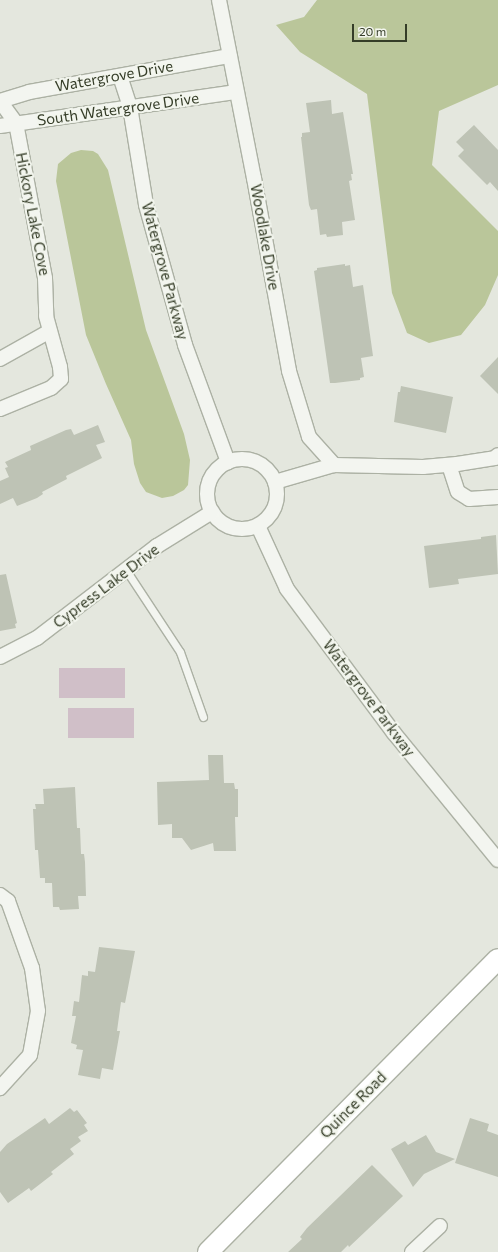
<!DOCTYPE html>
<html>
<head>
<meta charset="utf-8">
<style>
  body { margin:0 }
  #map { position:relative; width:498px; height:1252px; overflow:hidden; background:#e4e7de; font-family:Commissioner,sans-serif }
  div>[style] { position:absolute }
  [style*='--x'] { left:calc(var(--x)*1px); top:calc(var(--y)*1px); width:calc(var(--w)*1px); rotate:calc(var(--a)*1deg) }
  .green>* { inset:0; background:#d0bfc8; transform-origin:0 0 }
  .water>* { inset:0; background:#bac69a }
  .building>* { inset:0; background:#bec3b5 }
  .roads { filter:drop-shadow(1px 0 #acb1a4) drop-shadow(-1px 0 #acb1a4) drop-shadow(0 1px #acb1a4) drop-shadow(0 -1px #acb1a4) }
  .lane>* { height:7px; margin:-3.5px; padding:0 3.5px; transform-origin:3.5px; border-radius:3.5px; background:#f3f5f0 }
  .street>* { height:14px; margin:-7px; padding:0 7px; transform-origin:7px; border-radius:7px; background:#f3f5f0 }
  .street>.ring { margin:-7px; padding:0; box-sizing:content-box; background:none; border:14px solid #f3f5f0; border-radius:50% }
  .secondary>* { height:20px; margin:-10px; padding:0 10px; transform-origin:10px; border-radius:10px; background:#fff }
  span { translate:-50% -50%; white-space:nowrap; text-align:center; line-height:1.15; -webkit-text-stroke:4px #f2f5ed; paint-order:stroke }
  .street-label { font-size:15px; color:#353d28 }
  .scale { position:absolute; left:352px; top:24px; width:55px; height:18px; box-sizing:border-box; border:2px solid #353d28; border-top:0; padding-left:5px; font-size:12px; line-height:14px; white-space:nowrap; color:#353d28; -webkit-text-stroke:3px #f2f5ed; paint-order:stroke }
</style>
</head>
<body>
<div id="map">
  <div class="green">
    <div style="left:125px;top:668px;width:30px;height:66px;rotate:90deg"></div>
    <div style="left:134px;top:708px;width:30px;height:66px;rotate:90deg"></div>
  </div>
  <div class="water">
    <div style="clip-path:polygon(317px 0,498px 0,498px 85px,439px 111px,432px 165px,498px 231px,498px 275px,485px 305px,461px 335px,429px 343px,407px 333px,392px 293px,367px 94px,300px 52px,276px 25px,304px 17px)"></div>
    <div style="clip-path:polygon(81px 150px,93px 151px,98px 154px,108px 170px,146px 330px,184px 434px,190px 460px,188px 485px,184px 490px,173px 496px,162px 498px,146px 492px,140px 483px,134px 464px,131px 440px,106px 384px,86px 335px,56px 181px,58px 164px,71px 153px)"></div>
  </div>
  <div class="building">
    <div style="clip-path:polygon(331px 100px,332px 114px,343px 112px,353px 174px,351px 174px,352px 180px,349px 181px,355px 220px,342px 222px,343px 235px,327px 237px,326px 234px,320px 235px,317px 209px,311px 210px,309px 205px,301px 137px,302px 137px,302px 133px,310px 132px,306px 103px)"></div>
    <div style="clip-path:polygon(474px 125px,498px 150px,498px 191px,490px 182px,487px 185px,458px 156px,464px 150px,456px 142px)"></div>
    <div style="clip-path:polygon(345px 264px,345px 266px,350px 265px,353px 287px,363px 285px,373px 356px,361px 358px,364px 377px,360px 378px,360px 380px,335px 383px,330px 383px,314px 271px,317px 270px,317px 268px)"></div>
    <div style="clip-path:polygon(498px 357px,498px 394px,480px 376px)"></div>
    <div style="clip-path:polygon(401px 386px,453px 397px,446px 433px,394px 422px,398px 392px,400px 392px)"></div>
    <div style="clip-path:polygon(98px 425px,105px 442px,96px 445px,102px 458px,66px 476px,67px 479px,42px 492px,43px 494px,37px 498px,17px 506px,13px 498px,0 504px,0 481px,9px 477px,5px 468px,8px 467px,5px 462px,31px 450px,30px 446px,66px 430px,71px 429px,74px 435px)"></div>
    <div style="clip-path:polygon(496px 535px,498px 574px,458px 579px,459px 584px,429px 588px,424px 546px,481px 539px,481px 537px)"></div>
    <div style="clip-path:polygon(6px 574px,17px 623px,15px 624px,16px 628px,0 631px,0 575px)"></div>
    <div style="clip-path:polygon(208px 755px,223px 755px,224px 783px,234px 783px,235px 789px,238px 789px,238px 817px,235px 817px,236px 851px,214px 851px,213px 843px,191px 850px,182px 838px,172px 838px,172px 824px,158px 825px,157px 782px,209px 780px)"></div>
    <div style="clip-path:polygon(75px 787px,77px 828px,80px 828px,81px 854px,84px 854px,85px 862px,86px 896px,78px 896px,79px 909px,60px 910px,59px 907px,53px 907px,52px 883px,45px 883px,45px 878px,40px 878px,38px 850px,35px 850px,33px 809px,36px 809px,35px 804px,44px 804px,43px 789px)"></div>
    <div style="clip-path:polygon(99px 947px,135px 951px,126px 998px,125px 1003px,121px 1002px,117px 1031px,120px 1031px,113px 1070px,102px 1068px,100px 1079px,78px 1075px,83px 1050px,76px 1049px,77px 1045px,71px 1043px,76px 1016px,72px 1016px,74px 1001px,79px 1002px,82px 975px,88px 976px,88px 971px,95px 972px)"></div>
    <div style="clip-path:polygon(70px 1108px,74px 1112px,77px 1110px,87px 1123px,84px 1125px,88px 1131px,78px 1137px,81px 1141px,70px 1149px,74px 1154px,51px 1172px,53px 1174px,31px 1191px,29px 1188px,8px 1203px,0 1192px,0 1152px,7px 1144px,45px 1118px,49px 1124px)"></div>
    <div style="clip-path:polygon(470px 1118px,489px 1124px,487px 1131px,498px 1135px,498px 1177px,455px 1163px)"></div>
    <div style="clip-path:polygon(426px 1135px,436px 1152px,455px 1159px,424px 1174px,413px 1187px,391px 1149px,405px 1141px,408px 1145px)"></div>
    <div style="clip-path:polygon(372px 1165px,403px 1196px,349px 1247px,348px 1245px,341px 1252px,288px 1252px,302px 1239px,300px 1237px,307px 1228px)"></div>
  </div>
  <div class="roads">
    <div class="lane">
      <div style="--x:126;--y:570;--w:98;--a:56.6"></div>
      <div style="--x:180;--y:652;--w:69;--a:70.5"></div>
    </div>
    <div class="street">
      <div style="--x:219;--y:0;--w:181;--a:78.9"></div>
      <div style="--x:254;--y:178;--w:196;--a:79.7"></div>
      <div style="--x:289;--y:371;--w:69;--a:73.1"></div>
      <div style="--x:309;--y:437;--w:38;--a:48"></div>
      <div style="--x:120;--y:76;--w:33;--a:72"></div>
      <div style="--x:130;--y:107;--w:99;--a:80.7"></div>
      <div style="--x:146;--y:205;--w:145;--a:74.4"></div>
      <div style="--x:185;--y:345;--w:125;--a:69.8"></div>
      <div style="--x:0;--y:101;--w:27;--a:54"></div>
      <div style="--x:16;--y:123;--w:158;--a:79.4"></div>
      <div style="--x:45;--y:278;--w:38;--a:88"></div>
      <div style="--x:46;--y:316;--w:53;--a:74.6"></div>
      <div style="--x:60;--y:367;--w:12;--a:85"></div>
      <div style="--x:61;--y:379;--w:13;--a:138"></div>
      <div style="--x:51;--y:388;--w:55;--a:157.6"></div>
      <div style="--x:0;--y:101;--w:30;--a:-17"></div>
      <div style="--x:29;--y:92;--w:204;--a:-10.2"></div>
      <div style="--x:0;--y:126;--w:239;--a:-8.2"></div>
      <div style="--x:0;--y:359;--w:57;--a:-29.2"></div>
      <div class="ring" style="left:207px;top:459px;width:56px;height:56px"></div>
      <div style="--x:449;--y:465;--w:28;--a:72"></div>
      <div style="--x:458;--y:492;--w:13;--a:32"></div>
      <div style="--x:469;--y:499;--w:29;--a:-4"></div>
      <div style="--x:275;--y:482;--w:61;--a:-16.1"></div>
      <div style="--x:334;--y:465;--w:89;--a:1.3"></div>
      <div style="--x:423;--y:467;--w:34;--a:-5"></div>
      <div style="--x:457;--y:464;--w:38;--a:-9"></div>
      <div style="--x:495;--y:458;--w:4;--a:-45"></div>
      <div style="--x:258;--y:526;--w:69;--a:65.3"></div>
      <div style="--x:287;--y:589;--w:179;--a:53.4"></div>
      <div style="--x:394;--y:733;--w:164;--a:50.7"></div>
      <div style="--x:0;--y:657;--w:42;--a:-27.2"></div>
      <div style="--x:37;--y:638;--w:151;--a:-37.5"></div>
      <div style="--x:157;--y:546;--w:65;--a:-31.7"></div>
      <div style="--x:0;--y:895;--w:10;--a:37"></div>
      <div style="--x:8;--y:901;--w:71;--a:70.3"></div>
      <div style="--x:32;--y:968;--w:43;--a:82.1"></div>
      <div style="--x:38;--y:1011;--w:45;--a:100.3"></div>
      <div style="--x:30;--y:1055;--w:45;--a:132.3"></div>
      <div style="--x:412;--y:1252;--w:38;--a:-43"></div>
    </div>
    <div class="secondary">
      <div style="--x:208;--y:1252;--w:412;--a:-45.3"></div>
    </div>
  </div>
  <div class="street-label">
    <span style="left:114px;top:76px;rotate:-10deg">Watergrove Drive</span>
    <span style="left:118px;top:109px;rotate:-8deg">South Watergrove Drive</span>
    <span style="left:33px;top:214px;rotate:79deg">Hickory Lake Cove</span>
    <span style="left:265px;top:237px;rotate:80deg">Woodlake Drive</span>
    <span style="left:165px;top:271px;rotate:75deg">Watergrove Parkway</span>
    <span style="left:106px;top:586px;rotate:-37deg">Cypress Lake Drive</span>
    <span style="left:369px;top:698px;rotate:53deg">Watergrove Parkway</span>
    <span style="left:353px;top:1105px;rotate:-45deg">Quince Road</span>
  </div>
  <div class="scale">20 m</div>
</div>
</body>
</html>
